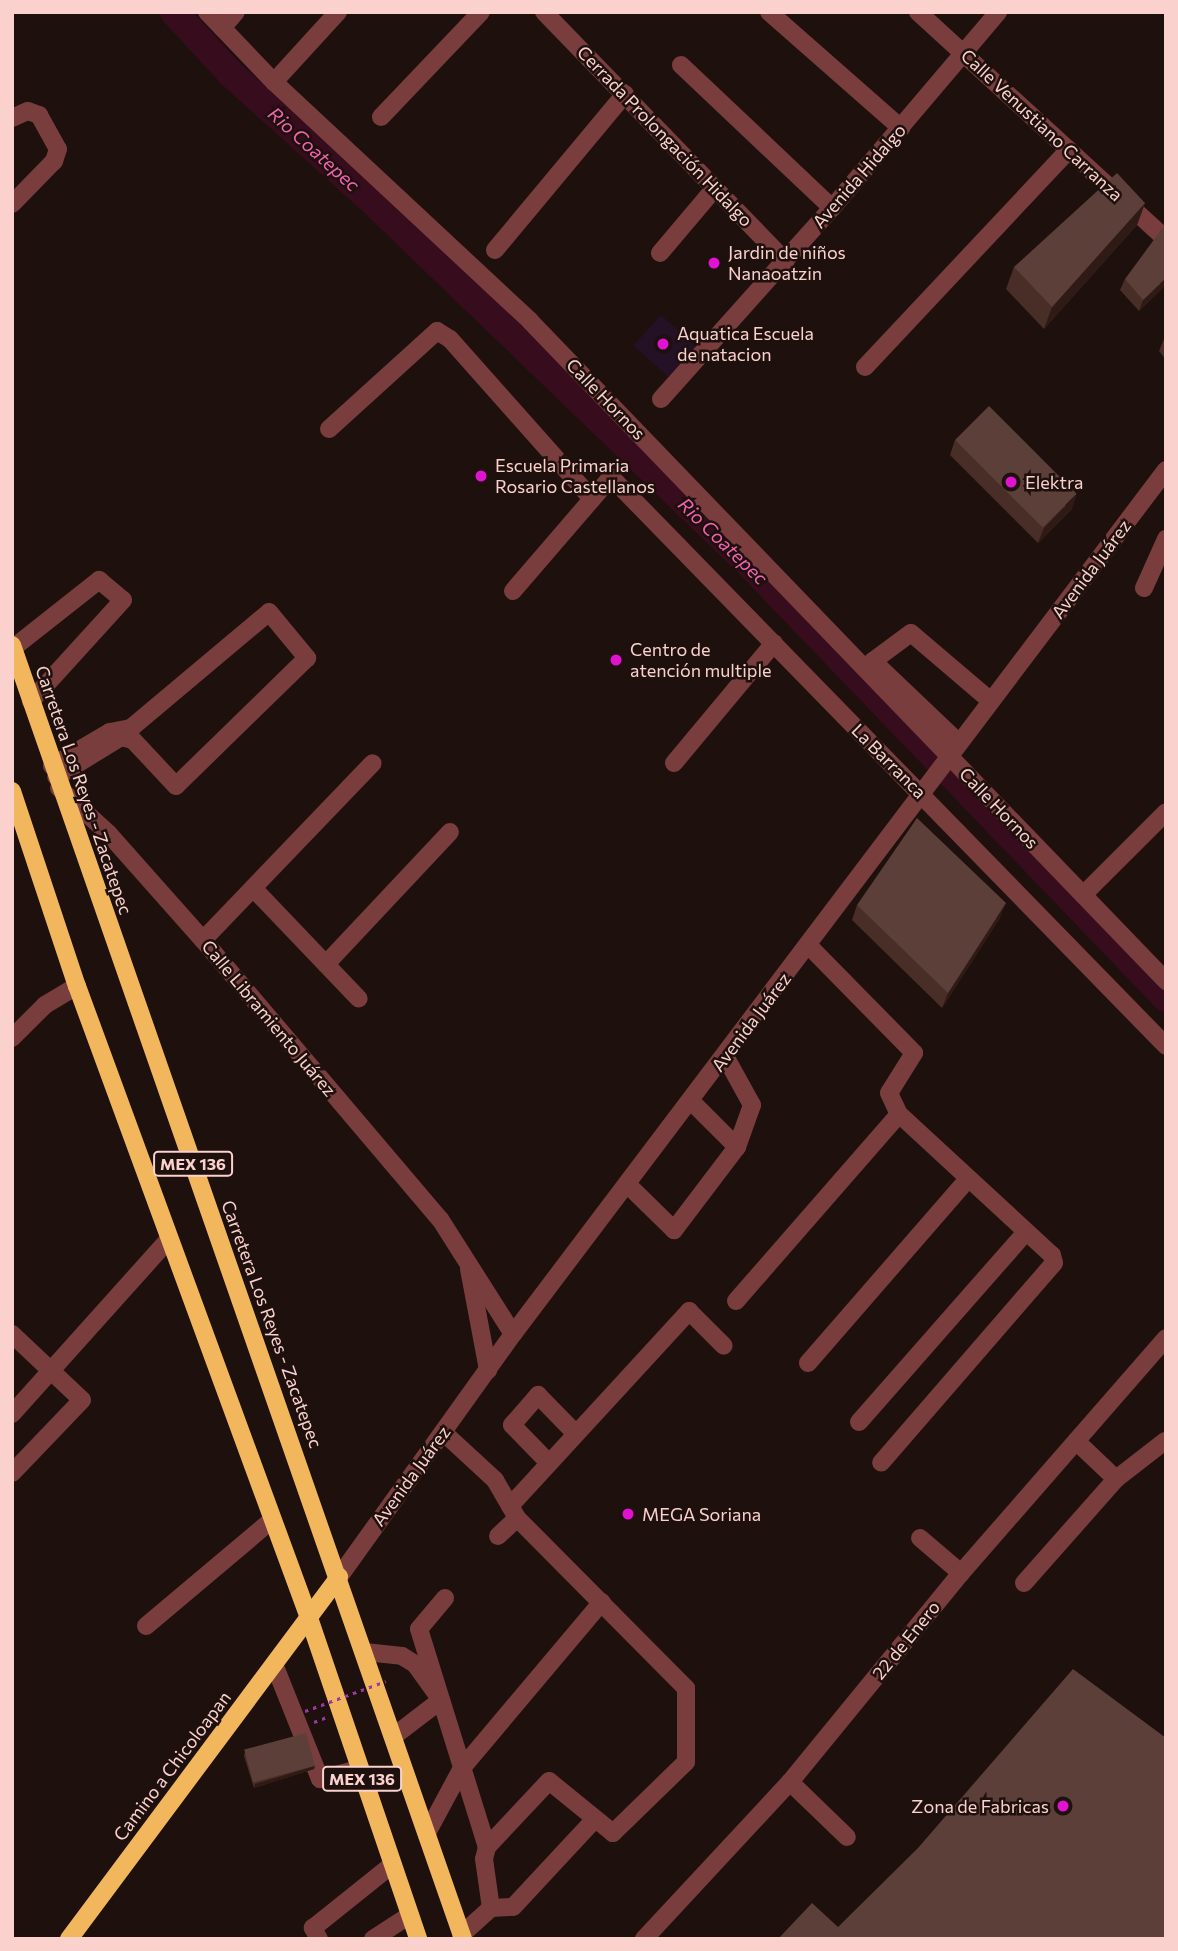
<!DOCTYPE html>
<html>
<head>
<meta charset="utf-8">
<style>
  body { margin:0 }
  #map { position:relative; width:1178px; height:1951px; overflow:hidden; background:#1d100d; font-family:Commissioner,sans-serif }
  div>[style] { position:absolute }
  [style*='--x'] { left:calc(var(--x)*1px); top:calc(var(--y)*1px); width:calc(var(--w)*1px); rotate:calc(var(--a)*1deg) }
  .green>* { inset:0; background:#251126; transform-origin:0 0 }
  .river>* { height:28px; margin:-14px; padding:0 14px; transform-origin:14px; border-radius:14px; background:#370c1d }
  .path>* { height:2.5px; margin-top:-1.25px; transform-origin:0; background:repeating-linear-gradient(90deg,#9d36a6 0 3.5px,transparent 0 8.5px) }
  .minor>* { height:18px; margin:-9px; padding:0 9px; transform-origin:9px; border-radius:9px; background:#783d3c }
  .major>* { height:18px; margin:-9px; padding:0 9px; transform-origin:9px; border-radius:9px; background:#f2b75d }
  .path-bridge>* { height:2.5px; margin-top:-1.25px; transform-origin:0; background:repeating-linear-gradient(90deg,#9d36a6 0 3.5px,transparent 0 8.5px) }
  .wall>* { inset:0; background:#492d27 }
  .shaded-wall>* { inset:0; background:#301a15 }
  .building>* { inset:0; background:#5c3f39; transform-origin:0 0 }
  .dots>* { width:19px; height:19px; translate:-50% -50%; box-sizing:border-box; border:4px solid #1d100d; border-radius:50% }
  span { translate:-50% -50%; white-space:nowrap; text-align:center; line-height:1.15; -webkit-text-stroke:5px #1d100d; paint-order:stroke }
  .shield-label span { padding:2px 5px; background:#1d100d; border:2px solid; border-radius:5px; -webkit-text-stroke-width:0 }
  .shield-label { font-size:16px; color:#fbd1cd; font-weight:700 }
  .street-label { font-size:18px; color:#fbd1cd }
  .poi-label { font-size:18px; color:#fbd1cd }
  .left { translate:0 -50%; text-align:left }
  .right { translate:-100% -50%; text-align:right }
  .water-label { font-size:19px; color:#f363b3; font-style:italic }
  .frame { position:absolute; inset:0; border:14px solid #fbd1cd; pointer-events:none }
</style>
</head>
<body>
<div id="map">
  <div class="green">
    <div style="left:661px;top:315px;width:47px;height:41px;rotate:42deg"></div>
  </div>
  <div class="river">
    <div style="--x:174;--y:12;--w:83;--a:47.4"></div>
    <div style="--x:230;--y:73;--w:188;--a:42"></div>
    <div style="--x:370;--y:199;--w:528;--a:43.92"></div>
    <div style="--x:750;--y:565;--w:600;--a:46.15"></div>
  </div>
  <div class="path">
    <div style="--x:314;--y:1722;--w:14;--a:-21"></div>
  </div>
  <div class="minor">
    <div style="--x:207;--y:12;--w:97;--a:46.3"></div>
    <div style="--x:274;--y:82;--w:350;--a:43"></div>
    <div style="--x:530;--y:321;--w:917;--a:46.06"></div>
    <div style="--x:544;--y:12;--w:347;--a:45.9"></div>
    <div style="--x:769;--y:12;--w:176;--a:41.3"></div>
    <div style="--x:918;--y:12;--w:336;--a:42.5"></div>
    <div style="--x:222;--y:28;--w:21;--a:-49"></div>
    <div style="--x:681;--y:65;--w:208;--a:43.4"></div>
    <div style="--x:274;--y:82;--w:95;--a:-47.6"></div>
    <div style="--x:381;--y:117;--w:145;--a:-46.4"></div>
    <div style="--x:12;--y:118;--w:17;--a:-24"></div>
    <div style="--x:28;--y:111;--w:12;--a:20"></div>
    <div style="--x:39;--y:115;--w:39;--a:61"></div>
    <div style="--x:58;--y:149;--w:13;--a:108"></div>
    <div style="--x:54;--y:161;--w:60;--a:134.3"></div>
    <div style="--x:495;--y:250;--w:203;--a:-50.2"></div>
    <div style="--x:660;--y:253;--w:85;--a:-49.8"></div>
    <div style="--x:865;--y:367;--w:298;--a:-46.8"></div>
    <div style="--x:661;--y:399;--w:256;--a:-48.2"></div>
    <div style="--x:832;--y:208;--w:257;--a:-49.7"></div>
    <div style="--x:329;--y:429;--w:146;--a:-42.2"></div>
    <div style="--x:437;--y:331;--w:15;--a:32"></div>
    <div style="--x:450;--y:339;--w:214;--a:48.4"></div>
    <div style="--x:1144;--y:588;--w:54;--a:-65.8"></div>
    <div style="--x:513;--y:591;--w:150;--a:-49.3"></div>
    <div style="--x:611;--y:477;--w:795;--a:45.71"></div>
    <div style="--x:13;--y:648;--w:110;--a:-38.3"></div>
    <div style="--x:99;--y:580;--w:31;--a:40"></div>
    <div style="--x:123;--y:600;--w:137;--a:132.3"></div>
    <div style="--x:959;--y:743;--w:119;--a:-136.4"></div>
    <div style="--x:873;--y:661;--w:47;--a:-36.4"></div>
    <div style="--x:911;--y:633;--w:105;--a:40.4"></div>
    <div style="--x:674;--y:763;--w:156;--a:-50.2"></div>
    <div style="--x:52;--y:766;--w:67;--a:-30.4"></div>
    <div style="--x:110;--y:732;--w:21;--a:-11"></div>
    <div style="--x:131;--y:728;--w:180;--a:-40"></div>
    <div style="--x:269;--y:612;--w:60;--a:50.4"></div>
    <div style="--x:307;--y:658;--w:183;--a:135.7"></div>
    <div style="--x:176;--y:786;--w:63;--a:-133.1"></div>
    <div style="--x:133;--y:740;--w:12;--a:-166"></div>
    <div style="--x:121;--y:737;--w:76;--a:148.4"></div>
    <div style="--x:59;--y:788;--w:67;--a:42.6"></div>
    <div style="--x:108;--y:833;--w:143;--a:48.4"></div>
    <div style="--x:203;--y:940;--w:366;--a:49.7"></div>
    <div style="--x:440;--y:1219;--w:136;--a:57.6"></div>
    <div style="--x:253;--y:888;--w:153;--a:46.3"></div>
    <div style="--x:1083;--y:895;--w:117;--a:-45"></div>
    <div style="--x:203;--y:940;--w:245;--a:-46.2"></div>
    <div style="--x:809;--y:946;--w:150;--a:45.5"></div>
    <div style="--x:914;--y:1053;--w:47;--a:122"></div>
    <div style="--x:889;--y:1093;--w:23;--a:65"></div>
    <div style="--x:899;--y:1114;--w:208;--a:42.7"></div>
    <div style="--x:1052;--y:1255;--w:8;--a:76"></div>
    <div style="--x:1054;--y:1263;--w:264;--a:130.9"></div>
    <div style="--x:326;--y:964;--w:181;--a:-46.8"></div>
    <div style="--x:12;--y:1038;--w:47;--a:-45"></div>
    <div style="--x:45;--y:1005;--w:37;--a:-31"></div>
    <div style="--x:725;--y:1056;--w:56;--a:61.1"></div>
    <div style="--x:752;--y:1105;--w:45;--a:109.7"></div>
    <div style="--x:627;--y:1184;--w:66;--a:44.4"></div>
    <div style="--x:674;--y:1230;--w:104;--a:-52.8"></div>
    <div style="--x:737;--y:1147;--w:65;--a:-135"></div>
    <div style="--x:469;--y:1269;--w:103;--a:79.3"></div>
    <div style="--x:736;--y:1301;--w:248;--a:-48.9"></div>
    <div style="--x:12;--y:1334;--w:96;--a:43.3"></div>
    <div style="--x:82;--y:1400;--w:101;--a:133.8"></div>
    <div style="--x:808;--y:1363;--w:244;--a:-49"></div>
    <div style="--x:12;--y:1414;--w:234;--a:-48.1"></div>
    <div style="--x:859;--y:1422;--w:252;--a:-48.7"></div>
    <div style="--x:443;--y:1432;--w:71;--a:42.7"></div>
    <div style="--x:495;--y:1480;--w:44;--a:59.9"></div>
    <div style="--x:517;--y:1518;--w:240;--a:45.2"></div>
    <div style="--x:686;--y:1688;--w:74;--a:90"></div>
    <div style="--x:686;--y:1762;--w:102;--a:135.8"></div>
    <div style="--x:613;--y:1833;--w:82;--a:-140.9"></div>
    <div style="--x:549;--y:1781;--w:91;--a:133.2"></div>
    <div style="--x:487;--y:1847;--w:12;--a:104"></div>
    <div style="--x:484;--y:1859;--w:49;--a:81.9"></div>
    <div style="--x:549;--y:1463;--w:53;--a:-134.2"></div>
    <div style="--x:512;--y:1425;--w:40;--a:-49"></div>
    <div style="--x:538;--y:1395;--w:54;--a:45.7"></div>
    <div style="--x:1116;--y:1479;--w:62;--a:-37.8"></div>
    <div style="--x:510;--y:1506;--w:265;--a:-47.4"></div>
    <div style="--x:689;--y:1311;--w:49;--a:45"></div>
    <div style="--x:498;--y:1536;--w:26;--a:-43"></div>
    <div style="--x:920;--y:1538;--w:54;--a:40.5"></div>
    <div style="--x:339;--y:1577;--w:299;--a:-54.4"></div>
    <div style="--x:513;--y:1334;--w:1083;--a:-52.92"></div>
    <div style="--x:1024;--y:1583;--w:139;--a:-48.5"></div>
    <div style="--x:1116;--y:1479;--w:55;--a:-136.5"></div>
    <div style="--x:445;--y:1598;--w:40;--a:130"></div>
    <div style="--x:419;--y:1629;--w:228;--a:72.7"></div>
    <div style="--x:146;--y:1626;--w:165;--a:-40.1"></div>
    <div style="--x:365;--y:1652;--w:37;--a:6"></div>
    <div style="--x:402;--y:1656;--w:15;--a:32"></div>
    <div style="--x:415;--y:1664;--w:44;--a:54.2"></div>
    <div style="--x:441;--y:1700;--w:59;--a:142.5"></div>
    <div style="--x:274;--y:1664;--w:124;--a:68.2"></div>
    <div style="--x:320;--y:1779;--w:40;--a:-14.4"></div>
    <div style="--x:790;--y:1782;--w:79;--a:44"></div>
    <div style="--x:427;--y:1833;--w:74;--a:-61.7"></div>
    <div style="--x:462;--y:1768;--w:217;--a:-49.9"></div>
    <div style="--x:461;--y:1935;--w:40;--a:-42"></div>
    <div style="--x:491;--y:1908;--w:22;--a:-3"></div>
    <div style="--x:513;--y:1907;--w:119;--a:-47"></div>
    <div style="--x:319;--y:1939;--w:13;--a:-119"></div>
    <div style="--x:313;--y:1928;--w:102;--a:-38.7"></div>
    <div style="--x:373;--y:1939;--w:44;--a:-33"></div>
    <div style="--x:644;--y:1939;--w:214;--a:-47.1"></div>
    <div style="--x:790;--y:1782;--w:270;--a:-50.7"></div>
    <div style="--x:961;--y:1573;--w:312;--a:-48.9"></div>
  </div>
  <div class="major">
    <div style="--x:12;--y:645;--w:1370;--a:70.78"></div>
    <div style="--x:12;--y:791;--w:206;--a:71.6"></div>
    <div style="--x:77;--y:986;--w:673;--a:69.84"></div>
    <div style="--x:309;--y:1618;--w:339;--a:71.2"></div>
    <div style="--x:69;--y:1939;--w:452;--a:-53.3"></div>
  </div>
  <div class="path-bridge">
    <div style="--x:305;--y:1711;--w:86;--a:-20.3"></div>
  </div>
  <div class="wall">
    <div style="clip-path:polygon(1145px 203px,1137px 225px,1044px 329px,1006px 289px,1014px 267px)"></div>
    <div style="clip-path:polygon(1125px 279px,1166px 285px,1139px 311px,1120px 290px)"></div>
    <div style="clip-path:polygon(1166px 334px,1166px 360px,1159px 351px)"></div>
    <div style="clip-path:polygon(955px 440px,1072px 509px,1038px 543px,950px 455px)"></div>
    <div style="clip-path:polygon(857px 905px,1000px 918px,942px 1008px,852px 920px)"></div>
    <div style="clip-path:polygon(245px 1752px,315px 1766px,314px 1769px,254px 1788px,244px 1756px)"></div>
  </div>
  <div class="shaded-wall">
    <div style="clip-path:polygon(1145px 203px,1137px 225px,1044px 329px,1052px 307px)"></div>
    <div style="clip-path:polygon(1166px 278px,1166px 285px,1139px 311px,1143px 300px)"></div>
    <div style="clip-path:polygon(1077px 494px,1072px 509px,1038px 543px,1044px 528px)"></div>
    <div style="clip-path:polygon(1006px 903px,1000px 918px,942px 1008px,948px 993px)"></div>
    <div style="clip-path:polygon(315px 1766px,314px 1769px,254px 1788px,255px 1784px)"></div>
  </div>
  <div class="building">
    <div style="clip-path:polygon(1117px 173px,1145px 203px,1052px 307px,1014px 267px)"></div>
    <div style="clip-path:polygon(1164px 226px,1166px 227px,1166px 278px,1143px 300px,1125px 279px)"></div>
    <div style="left:989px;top:406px;width:124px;height:48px;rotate:45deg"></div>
    <div style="clip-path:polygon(917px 818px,1006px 903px,948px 993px,857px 905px)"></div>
    <div style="clip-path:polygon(1073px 1669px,1166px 1738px,1166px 1939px,778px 1939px,812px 1903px,838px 1927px,918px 1848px)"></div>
    <div style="left:306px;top:1733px;width:34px;height:64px;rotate:75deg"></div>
  </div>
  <div class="dots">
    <div style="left:714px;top:263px;background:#e212d2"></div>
    <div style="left:663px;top:344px;background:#e212d2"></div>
    <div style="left:481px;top:476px;background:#e212d2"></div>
    <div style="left:1011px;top:482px;background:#e212d2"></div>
    <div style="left:616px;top:660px;background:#e212d2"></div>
    <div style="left:628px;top:1514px;background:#e212d2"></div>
    <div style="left:1063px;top:1806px;background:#e212d2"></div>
  </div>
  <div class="shield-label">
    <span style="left:193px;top:1164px">MEX 136</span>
    <span style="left:362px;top:1779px">MEX 136</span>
  </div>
  <div class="street-label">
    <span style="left:1042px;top:125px;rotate:43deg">Calle Venustiano Carranza</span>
    <span style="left:665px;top:136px;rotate:46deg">Cerrada Prolongación Hidalgo</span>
    <span style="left:859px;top:176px;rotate:-49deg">Avenida Hidalgo</span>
    <span style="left:606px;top:399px;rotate:46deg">Calle Hornos</span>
    <span style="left:1091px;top:569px;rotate:-53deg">Avenida Juárez</span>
    <span style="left:889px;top:761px;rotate:45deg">La Barranca</span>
    <span style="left:84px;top:790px;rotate:71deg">Carretera Los Reyes - Zacatepec</span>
    <span style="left:999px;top:808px;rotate:46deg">Calle Hornos</span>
    <span style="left:269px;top:1018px;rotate:50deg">Calle Libramiento Juárez</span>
    <span style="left:751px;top:1022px;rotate:-53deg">Avenida Juárez</span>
    <span style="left:272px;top:1324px;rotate:70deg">Carretera Los Reyes - Zacatepec</span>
    <span style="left:411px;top:1476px;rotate:-54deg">Avenida Juárez</span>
    <span style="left:906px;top:1640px;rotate:-51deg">22 de Enero</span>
    <span style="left:172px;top:1766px;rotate:-53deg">Camino a Chicoloapan</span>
  </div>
  <div class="poi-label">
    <span class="left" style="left:728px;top:263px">Jardin de niños<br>Nanaoatzin</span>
    <span class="left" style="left:677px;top:344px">Aquatica Escuela<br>de natacion</span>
    <span class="left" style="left:495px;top:476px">Escuela Primaria<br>Rosario Castellanos</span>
    <span class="left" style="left:1025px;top:482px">Elektra</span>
    <span class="left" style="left:630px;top:660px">Centro de<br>atención multiple</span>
    <span class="left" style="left:642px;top:1514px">MEGA Soriana</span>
    <span class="right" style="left:1049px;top:1806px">Zona de Fabricas</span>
  </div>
  <div class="water-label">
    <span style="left:314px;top:149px;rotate:42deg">Rio Coatepec</span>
    <span style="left:723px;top:541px;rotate:44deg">Rio Coatepec</span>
  </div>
  <div class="frame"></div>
</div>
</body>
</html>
